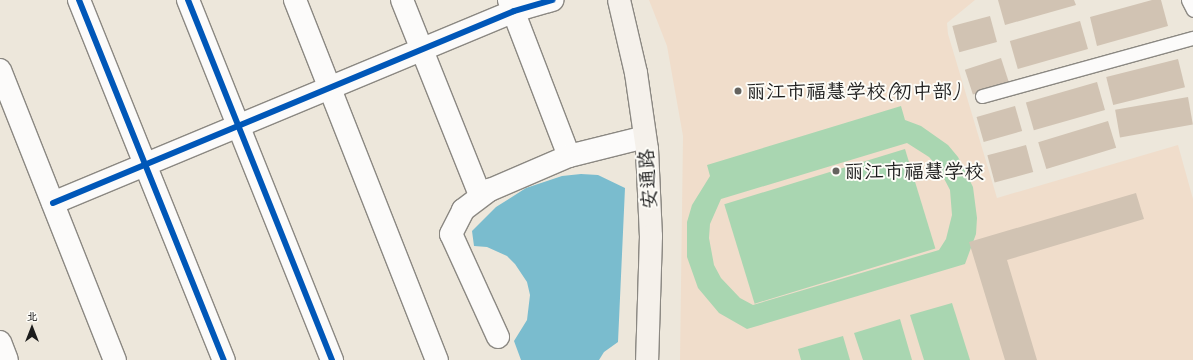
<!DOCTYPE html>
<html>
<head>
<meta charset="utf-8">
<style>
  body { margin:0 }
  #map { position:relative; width:1193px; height:360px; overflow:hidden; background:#ede7db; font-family:Caveat,"LXGW WenKai TC",sans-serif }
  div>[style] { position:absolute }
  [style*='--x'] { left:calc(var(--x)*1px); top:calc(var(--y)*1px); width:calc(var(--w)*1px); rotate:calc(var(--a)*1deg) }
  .built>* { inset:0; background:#f0ddcb }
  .green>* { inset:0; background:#a9d6b1; transform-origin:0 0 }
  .water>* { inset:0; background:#7abcce }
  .building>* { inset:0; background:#d1c3b3; transform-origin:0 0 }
  .roads { filter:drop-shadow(1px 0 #8b8882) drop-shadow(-1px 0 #8b8882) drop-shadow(0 1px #8b8882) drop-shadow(0 -1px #8b8882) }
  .lane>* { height:13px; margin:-6.5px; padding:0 6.5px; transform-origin:6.5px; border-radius:6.5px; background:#fcfbfa }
  .street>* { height:22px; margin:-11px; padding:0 11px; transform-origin:11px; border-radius:11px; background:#fcfbfa }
  .secondary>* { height:22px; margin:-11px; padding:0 11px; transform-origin:11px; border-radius:11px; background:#f5f1eb }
  .cycleway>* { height:6px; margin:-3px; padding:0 3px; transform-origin:3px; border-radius:3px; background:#0057b8 }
  .dots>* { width:11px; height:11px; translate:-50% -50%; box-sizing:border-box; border:2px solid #fdfcf7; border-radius:50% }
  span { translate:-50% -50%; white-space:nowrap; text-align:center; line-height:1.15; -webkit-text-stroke:4px #fdfcf7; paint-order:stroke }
  .poi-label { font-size:20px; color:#1c1c1c }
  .left { translate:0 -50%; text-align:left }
  .street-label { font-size:20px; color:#1c1c1c }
  .north { position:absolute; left:12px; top:308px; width:40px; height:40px; -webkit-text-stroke:3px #fdfcf7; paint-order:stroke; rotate:0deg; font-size:11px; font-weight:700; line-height:16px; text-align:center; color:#1c1c1c }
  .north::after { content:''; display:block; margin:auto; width:14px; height:18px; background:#1c1c1c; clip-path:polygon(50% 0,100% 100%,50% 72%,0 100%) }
</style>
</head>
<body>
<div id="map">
  <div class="built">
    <div style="clip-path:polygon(649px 0,975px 0,947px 23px,948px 34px,997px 198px,1178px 145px,1193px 199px,1193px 360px,680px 360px,683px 136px,667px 46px)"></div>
  </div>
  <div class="green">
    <div style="clip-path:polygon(evenodd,901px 106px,905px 120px,921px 126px,948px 145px,958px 157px,973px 187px,977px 218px,976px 234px,965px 264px,747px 329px,719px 313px,698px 288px,687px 257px,687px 222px,692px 205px,710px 176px,707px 165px,901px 106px,907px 143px,929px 157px,938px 167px,950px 190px,952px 215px,946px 239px,939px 250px,753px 305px,740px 298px,721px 278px,714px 265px,709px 238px,710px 224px,721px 199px,907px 143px)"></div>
    <div style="left:905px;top:149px;width:104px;height:189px;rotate:73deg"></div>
    <div style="clip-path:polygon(952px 303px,970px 360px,924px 360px,910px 315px)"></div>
    <div style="clip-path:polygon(900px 319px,912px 360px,863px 360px,854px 333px)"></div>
    <div style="clip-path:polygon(843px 336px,850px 360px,801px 360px,798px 349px)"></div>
  </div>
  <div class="water">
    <div style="clip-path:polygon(581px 174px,598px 175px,625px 188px,618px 342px,604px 352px,599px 360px,521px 360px,514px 341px,527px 320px,530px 295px,527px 282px,515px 264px,507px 256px,487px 247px,474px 246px,472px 231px,496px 207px,526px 188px,562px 176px)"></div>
  </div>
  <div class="building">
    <div style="clip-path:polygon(998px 0,1074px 0,1076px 5px,1005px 25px)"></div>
    <div style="clip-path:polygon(1152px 0,1161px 0,1168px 26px,1097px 46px,1090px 17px)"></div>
    <div style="left:990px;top:16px;width:27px;height:39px;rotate:75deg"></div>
    <div style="left:1080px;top:21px;width:29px;height:73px;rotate:74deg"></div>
    <div style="left:1001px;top:58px;width:26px;height:38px;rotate:72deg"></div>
    <div style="left:1178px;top:59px;width:29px;height:74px;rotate:76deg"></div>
    <div style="left:1097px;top:82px;width:29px;height:74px;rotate:74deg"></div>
    <div style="left:1188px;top:97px;width:28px;height:74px;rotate:80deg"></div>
    <div style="left:1015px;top:106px;width:26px;height:40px;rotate:74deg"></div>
    <div style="left:1108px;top:121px;width:28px;height:73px;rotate:73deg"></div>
    <div style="left:1026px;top:145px;width:28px;height:40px;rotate:75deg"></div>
    <div style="clip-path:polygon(1136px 193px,1144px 219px,1007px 260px,1037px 360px,1005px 360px,969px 242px)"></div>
  </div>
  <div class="roads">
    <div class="lane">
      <div style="--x:1188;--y:0;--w:11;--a:63"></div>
      <div style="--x:982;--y:96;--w:219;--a:-15.4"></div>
    </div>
    <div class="street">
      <div style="--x:79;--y:0;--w:388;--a:68.1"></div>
      <div style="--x:188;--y:0;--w:388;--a:68.2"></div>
      <div style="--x:295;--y:0;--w:387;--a:68.5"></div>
      <div style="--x:402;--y:0;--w:210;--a:68.2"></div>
      <div style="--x:509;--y:0;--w:167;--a:69"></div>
      <div style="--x:0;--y:70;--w:312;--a:68.4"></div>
      <div style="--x:53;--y:203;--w:499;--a:-22.6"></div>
      <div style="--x:514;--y:11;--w:40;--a:-16"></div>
      <div style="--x:498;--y:337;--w:113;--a:-114.5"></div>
      <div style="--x:451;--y:234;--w:27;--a:-63"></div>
      <div style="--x:463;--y:210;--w:34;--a:-37"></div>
      <div style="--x:490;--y:190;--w:86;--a:-23.3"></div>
      <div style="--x:569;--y:156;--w:78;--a:-14"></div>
      <div style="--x:0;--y:342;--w:19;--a:69"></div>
    </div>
    <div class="secondary">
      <div style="--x:619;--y:0;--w:75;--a:76.9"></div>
      <div style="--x:636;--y:73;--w:77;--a:81.8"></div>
      <div style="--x:647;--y:149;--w:87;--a:87.4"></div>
      <div style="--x:651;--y:236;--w:124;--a:91.8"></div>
    </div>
  </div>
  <div class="cycleway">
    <div style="--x:79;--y:0;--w:388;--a:68.1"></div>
    <div style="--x:188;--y:0;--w:388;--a:68.2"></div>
    <div style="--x:53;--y:203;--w:499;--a:-22.6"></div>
    <div style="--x:514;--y:11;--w:40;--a:-16"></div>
  </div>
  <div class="dots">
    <div style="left:738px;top:91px;background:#65635f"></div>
    <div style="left:836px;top:171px;background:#65635f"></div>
  </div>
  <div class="poi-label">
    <span class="left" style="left:746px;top:91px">丽江市福慧学校(初中部)</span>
    <span class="left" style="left:844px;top:171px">丽江市福慧学校</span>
  </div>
  <div class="street-label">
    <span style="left:648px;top:179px;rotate:-94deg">安通路</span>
  </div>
  <div class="north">北</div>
</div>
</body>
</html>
